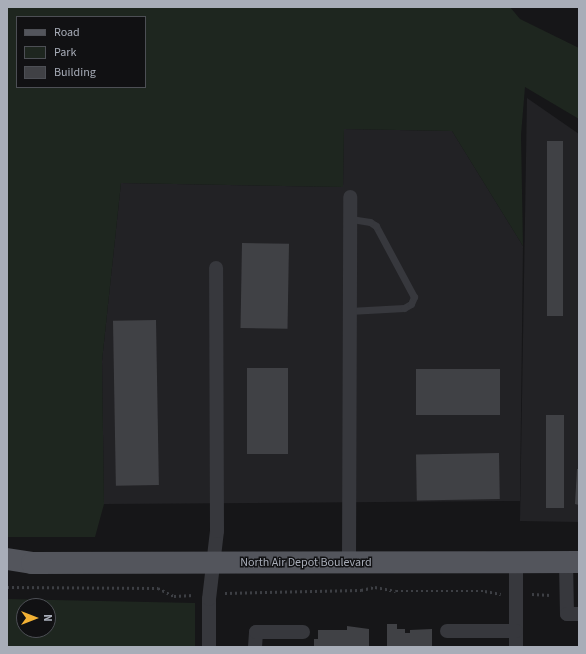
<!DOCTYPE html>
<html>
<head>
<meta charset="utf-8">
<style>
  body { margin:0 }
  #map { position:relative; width:586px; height:654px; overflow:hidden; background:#161618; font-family:"Source Sans 3",sans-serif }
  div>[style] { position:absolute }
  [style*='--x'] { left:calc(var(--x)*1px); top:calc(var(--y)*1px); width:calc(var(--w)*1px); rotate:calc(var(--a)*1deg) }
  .built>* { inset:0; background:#222225 }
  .green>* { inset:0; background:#1e261f }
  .building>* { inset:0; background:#404145; transform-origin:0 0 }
  .path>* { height:2.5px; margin-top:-1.25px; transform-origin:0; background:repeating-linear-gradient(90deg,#3d3f44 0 2px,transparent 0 5px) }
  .lane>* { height:7px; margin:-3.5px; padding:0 3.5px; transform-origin:3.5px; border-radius:3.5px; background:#37383d }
  .street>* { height:14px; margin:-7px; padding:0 7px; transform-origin:7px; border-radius:7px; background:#37383d }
  .primary>* { height:22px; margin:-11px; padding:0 11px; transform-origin:11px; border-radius:11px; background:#53555c }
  span { translate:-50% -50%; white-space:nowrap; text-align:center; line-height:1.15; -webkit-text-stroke:3px #111113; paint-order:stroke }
  .street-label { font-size:12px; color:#a8adb8 }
  .frame { position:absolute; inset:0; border:8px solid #a8adb8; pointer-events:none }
  .legend { position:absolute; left:16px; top:16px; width:130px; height:72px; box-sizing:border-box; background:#111113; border:1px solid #4d4f55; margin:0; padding:5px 7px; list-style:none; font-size:12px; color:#a8adb8 }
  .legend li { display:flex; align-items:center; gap:8px; height:20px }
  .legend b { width:20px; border:1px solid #4d4f55 }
  .north { position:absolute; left:16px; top:598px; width:40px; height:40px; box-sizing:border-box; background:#111113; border:1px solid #4d4f55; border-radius:50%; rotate:90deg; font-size:11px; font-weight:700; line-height:16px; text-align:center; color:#a8adb8 }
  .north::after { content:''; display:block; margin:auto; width:14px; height:18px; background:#f2b134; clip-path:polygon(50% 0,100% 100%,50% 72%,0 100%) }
</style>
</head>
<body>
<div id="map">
  <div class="built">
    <div style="clip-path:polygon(527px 98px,579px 134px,579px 522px,520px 521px)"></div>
    <div style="clip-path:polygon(344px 129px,452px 131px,523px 246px,520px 501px,104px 504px,102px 361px,121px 183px,343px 187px)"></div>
  </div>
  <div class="green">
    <div style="clip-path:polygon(evenodd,7px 7px,510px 7px,520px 19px,579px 48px,579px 119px,525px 87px,521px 135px,523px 246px,452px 131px,344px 129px,343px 187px,121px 183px,102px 361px,104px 504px,95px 537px,7px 537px,7px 7px,17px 17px,145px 17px,145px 87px,17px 87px,17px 17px)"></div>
    <div style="clip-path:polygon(evenodd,7px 599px,195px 603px,195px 647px,7px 647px,7px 599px,24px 606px,48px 606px,48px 630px,24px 630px,24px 606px)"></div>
  </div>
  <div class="building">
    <div style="left:547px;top:141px;width:16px;height:175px"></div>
    <div style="left:242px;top:243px;width:47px;height:85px;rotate:1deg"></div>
    <div style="left:156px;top:320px;width:165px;height:43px;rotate:89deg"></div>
    <div style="left:247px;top:368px;width:41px;height:86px"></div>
    <div style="left:416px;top:369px;width:84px;height:46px"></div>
    <div style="left:546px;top:415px;width:18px;height:93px"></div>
    <div style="left:499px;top:453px;width:46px;height:83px;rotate:89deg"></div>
    <div style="clip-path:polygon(577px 469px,579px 469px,579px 505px,575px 504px)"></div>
    <div style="clip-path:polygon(387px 624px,397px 624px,397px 629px,405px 629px,405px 633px,410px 633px,410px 630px,432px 629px,432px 647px,387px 647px)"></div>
    <div style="clip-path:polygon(347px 626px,369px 629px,369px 647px,314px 647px,314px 639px,318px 639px,318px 630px,347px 630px)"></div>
  </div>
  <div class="path">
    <div style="--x:7;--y:587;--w:151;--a:0.4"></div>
    <div style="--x:158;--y:588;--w:18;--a:27"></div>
    <div style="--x:174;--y:596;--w:20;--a:-3"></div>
    <div style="--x:225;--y:593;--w:136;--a:-1.3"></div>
    <div style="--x:361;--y:590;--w:14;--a:-12"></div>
    <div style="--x:375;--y:587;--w:21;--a:11"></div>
    <div style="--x:396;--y:591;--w:89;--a:0"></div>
    <div style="--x:485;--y:591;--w:16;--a:11"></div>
    <div style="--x:532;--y:594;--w:19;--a:3"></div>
  </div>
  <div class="lane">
    <div style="--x:349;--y:311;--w:55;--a:-3.1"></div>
    <div style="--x:404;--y:308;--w:8;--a:-30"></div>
    <div style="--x:411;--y:304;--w:8;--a:-67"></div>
    <div style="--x:414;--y:297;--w:81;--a:-118.2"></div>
    <div style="--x:376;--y:226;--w:7;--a:-146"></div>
    <div style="--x:370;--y:222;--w:20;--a:-171"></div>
  </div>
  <div class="street">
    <div style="--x:516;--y:562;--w:85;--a:90"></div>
    <div style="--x:566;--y:562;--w:52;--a:88.9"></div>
    <div style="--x:567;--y:614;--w:12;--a:0"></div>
    <div style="--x:349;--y:563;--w:366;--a:-89.8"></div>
    <div style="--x:447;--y:631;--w:69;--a:0"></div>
    <div style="--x:209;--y:647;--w:48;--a:-90"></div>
    <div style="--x:209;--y:599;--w:68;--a:-83.3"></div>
    <div style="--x:217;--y:531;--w:263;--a:-90.2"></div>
    <div style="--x:255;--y:647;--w:15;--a:-86"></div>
    <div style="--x:256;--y:632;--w:47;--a:0"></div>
  </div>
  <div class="primary">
    <div style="--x:7;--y:559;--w:25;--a:9"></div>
    <div style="--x:32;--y:563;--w:547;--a:-0.1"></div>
  </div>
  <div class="street-label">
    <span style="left:306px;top:563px">North Air Depot Boulevard</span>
  </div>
  <div class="frame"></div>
  <ul class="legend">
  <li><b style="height:5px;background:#53555c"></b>Road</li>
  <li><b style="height:11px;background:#1e261f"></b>Park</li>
  <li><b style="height:11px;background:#404145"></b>Building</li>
  </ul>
  <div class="north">N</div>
</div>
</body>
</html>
